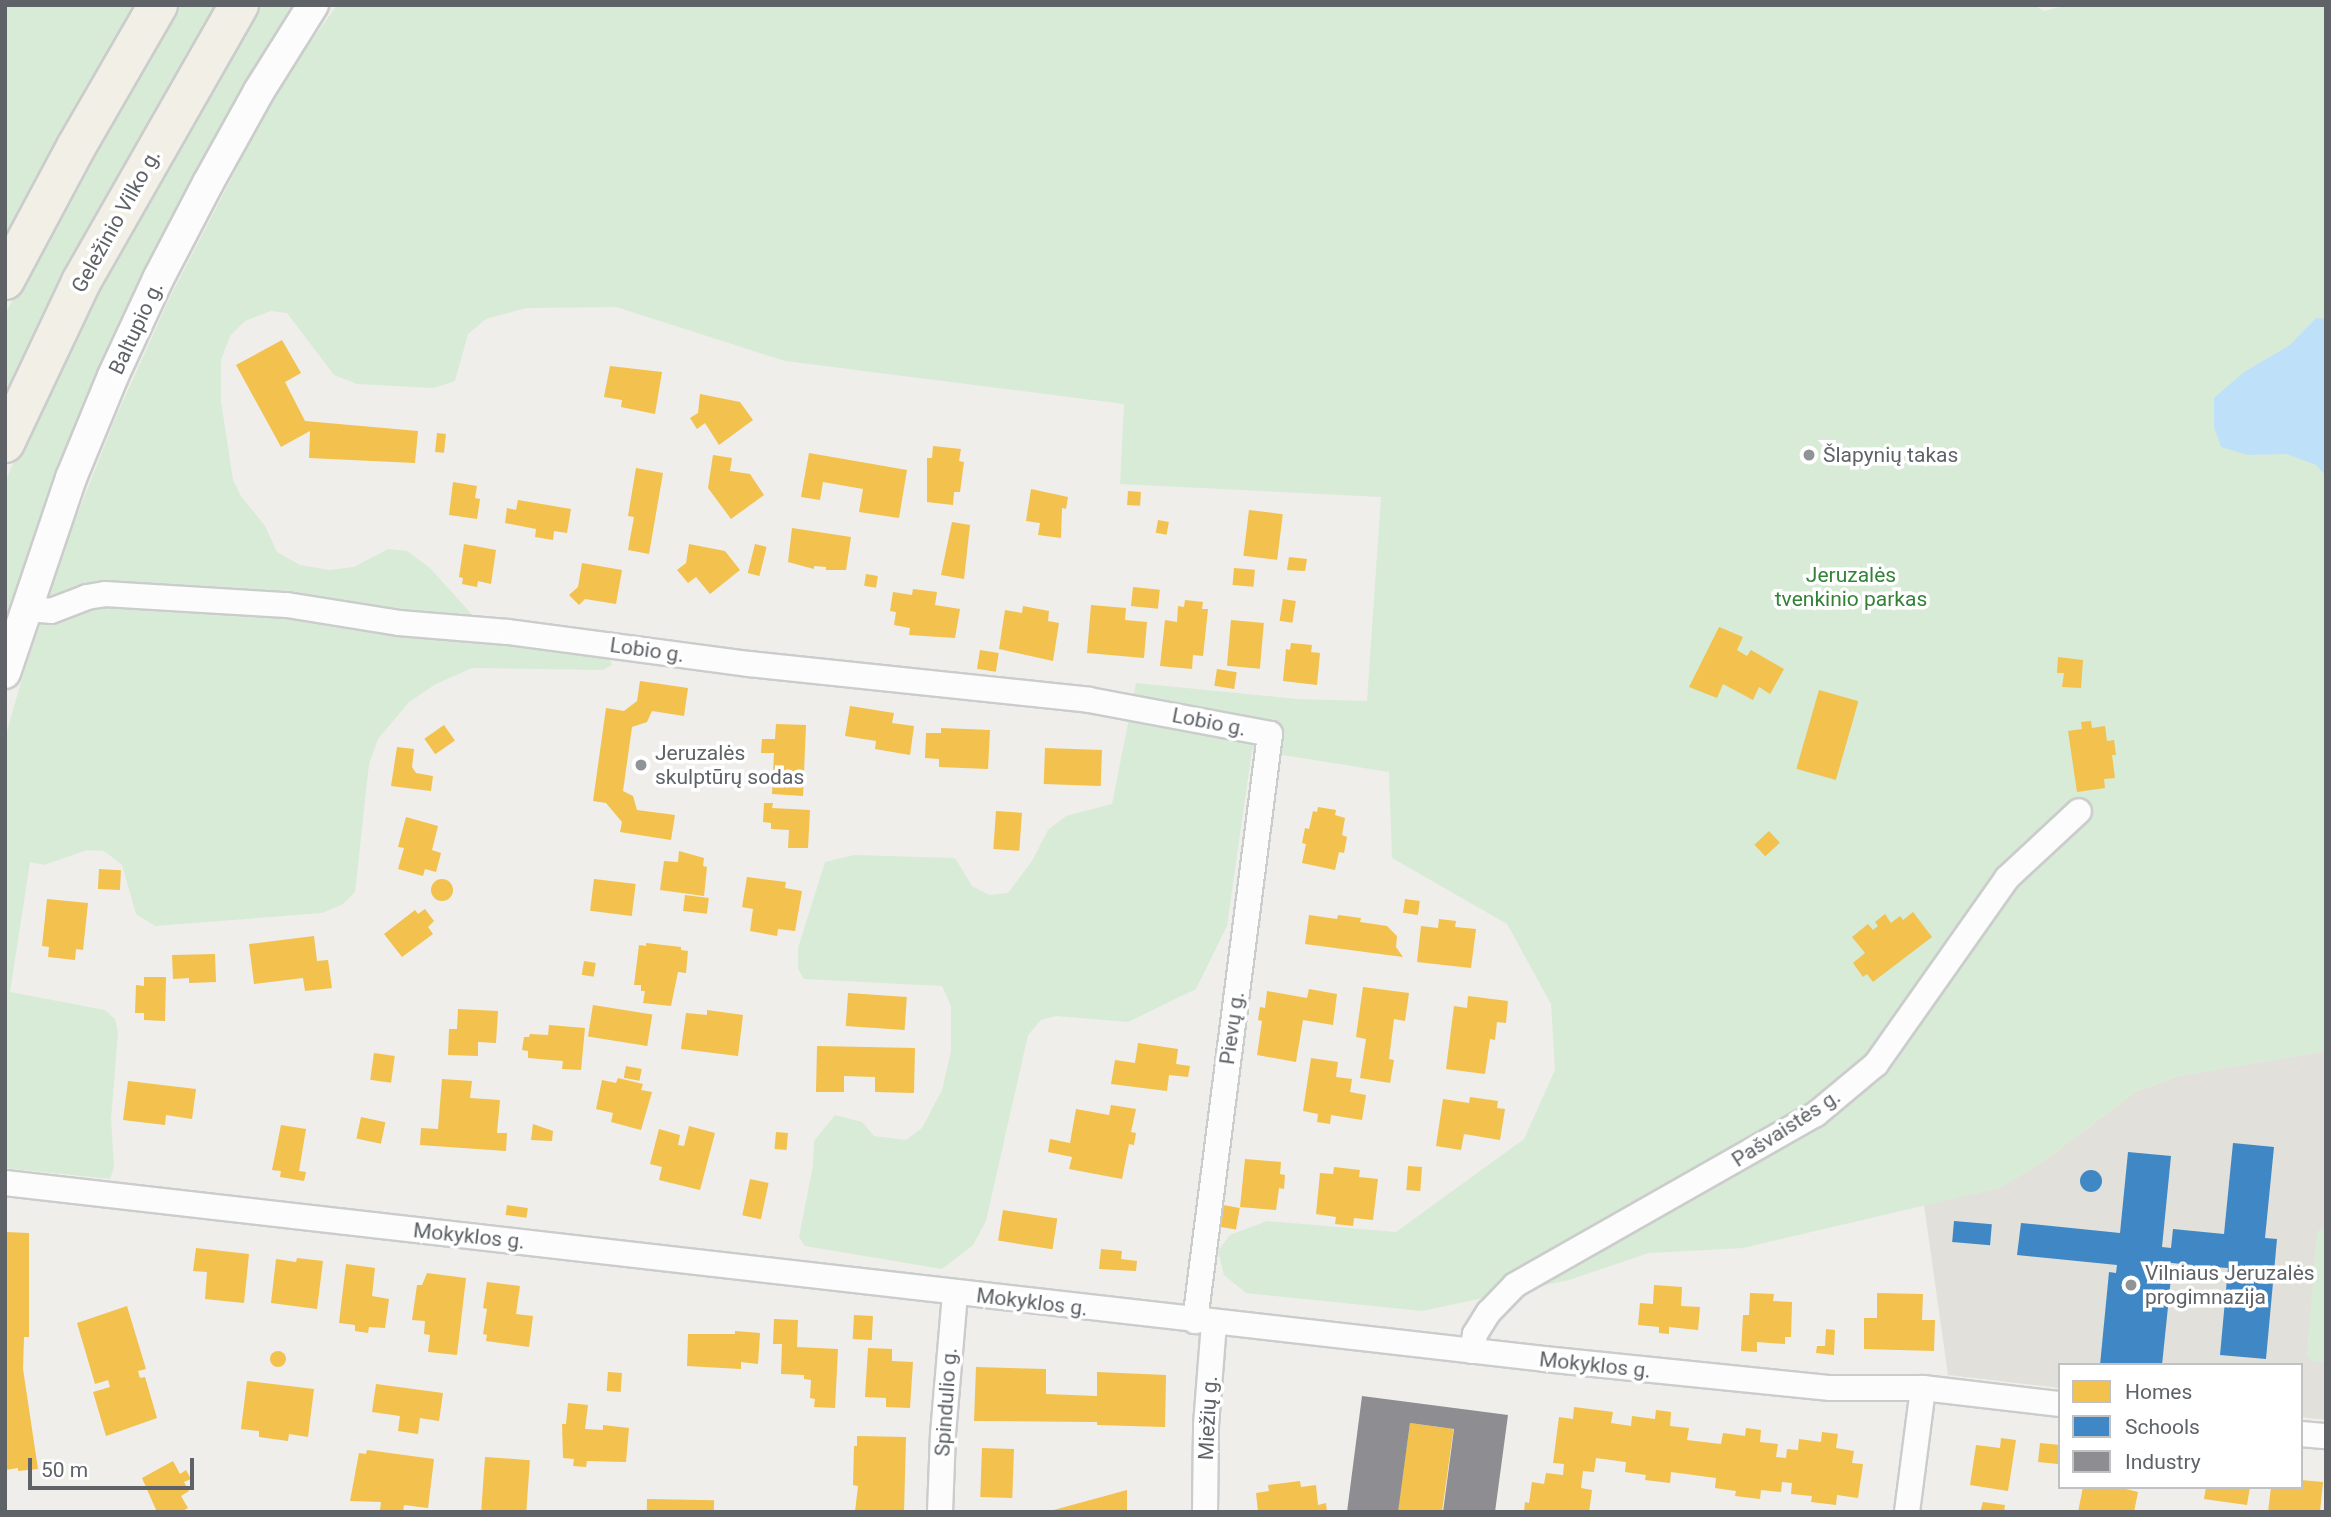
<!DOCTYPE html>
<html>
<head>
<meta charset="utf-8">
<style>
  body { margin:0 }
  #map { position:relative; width:2331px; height:1517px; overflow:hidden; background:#efeeea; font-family:Roboto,sans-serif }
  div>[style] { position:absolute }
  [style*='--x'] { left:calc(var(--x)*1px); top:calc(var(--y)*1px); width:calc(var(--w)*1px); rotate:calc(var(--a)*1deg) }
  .education>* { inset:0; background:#e2e0da }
  .green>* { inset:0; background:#d8ebd6 }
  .water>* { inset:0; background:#bfe0f9 }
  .homes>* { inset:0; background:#f2c14e; transform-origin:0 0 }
  .round { border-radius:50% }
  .schools>* { inset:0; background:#3f88c5; transform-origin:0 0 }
  .industry>* { inset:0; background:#8d8d92 }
  .roads { filter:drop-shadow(2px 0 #cbcccc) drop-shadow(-2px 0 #cbcccc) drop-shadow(0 2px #cbcccc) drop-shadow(0 -2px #cbcccc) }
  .minor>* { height:24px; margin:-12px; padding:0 12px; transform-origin:12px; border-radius:12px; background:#fdfcfc }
  .tertiary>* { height:30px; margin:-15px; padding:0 15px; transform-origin:15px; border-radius:15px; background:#fdfcfc }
  .trunk>* { height:38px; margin:-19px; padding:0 19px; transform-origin:19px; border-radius:19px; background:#f2f0e6 }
  .dots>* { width:19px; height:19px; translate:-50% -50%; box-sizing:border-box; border:4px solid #fff; border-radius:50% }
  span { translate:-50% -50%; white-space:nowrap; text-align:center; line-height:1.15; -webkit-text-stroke:7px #fff; paint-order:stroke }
  .street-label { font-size:21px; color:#5f6368 }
  .poi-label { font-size:21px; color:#5f6368 }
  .left { translate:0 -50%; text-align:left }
  .park-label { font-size:21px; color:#348238 }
  .frame { position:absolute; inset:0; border:7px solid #5f6368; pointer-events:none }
  .legend { position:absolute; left:2058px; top:1363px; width:245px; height:126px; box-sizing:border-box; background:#fff; border:2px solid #bfc1c3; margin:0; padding:9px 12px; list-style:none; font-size:21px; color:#5f6368 }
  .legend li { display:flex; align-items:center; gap:14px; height:35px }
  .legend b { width:35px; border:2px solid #bfc1c3 }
  .scale { position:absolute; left:28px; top:1458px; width:166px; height:32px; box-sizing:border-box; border:4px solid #5f6368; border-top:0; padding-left:9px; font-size:21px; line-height:24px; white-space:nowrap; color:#5f6368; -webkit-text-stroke:5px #fff; paint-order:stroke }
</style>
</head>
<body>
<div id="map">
  <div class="education">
    <div style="clip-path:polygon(2326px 1051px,2326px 1420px,2301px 1417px,2301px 1365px,2060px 1365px,2060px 1388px,1948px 1375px,1924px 1205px,1999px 1188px,2044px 1161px,2135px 1092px,2179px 1076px)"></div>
  </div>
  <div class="green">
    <div style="clip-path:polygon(5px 5px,134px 5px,5px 240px)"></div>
    <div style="clip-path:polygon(174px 5px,220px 5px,5px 407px,5px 314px)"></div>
    <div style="clip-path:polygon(258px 5px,301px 5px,171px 219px,79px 427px,5px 635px,5px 484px,11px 468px,101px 280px)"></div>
    <div style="clip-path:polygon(337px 5px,2034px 5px,2044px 11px,2067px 5px,2326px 5px,2326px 1051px,2179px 1076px,2135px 1092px,2044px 1161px,1999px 1188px,1743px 1248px,1649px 1253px,1569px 1280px,1422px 1311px,1246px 1293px,1224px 1275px,1218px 1251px,1230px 1235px,1267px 1221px,1396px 1232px,1524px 1139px,1555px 1070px,1551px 1004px,1507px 924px,1392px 858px,1389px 772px,1252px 750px,1227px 926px,1196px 989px,1128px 1022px,1056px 1016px,1041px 1020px,1028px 1035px,986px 1221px,973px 1245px,942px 1269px,805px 1246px,799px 1237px,813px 1166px,814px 1141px,835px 1115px,862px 1122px,874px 1136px,906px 1140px,922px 1128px,942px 1090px,951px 1051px,951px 1006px,942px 986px,804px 979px,798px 969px,798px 948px,825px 862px,854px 855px,955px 858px,972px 886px,989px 895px,1008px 893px,1032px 861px,1048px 830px,1066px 816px,1112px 804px,1136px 683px,1297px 699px,1367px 701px,1381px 497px,1120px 484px,1124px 404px,785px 361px,616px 307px,526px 308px,486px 319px,468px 334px,455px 381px,434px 388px,357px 384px,334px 375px,287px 313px,271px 311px,245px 321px,230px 336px,221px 360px,221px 401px,233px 480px,241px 496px,265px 526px,277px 552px,300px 565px,329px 570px,354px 567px,388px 549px,407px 551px,430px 568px,477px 620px,609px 654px,612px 665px,603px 670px,472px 668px,436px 684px,409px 702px,378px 739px,369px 764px,355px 892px,343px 904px,322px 913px,155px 926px,136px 914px,122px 865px,104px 851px,87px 850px,44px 865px,30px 862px,10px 992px,105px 1010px,115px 1019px,118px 1032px,111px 1119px,114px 1167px,110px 1179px,5px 1168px,5px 738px,23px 675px,72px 528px,115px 419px,170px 297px,280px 85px)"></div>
    <div style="clip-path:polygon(2326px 1228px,2326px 1362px,2311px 1361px,2307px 1355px,2317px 1231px)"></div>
  </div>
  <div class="water">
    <div style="clip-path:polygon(2316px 318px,2326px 319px,2326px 476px,2316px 465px,2286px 454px,2248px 455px,2221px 447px,2214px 427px,2214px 398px,2244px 372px,2290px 345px)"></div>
  </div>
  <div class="homes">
    <div style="clip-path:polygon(282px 340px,301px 373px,285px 382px,305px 421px,418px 431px,415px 463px,309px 458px,310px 431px,281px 447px,236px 365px)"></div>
    <div style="clip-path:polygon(610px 366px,662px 372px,655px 414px,621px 407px,622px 400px,604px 397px)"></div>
    <div style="clip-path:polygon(700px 394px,740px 402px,753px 420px,719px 445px,705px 423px,697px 429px,690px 418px,698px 413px)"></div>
    <div style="left:437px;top:433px;width:9px;height:19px;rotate:6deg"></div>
    <div style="clip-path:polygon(933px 446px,961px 449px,959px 461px,964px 462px,960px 492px,954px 492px,953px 505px,927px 502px,927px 458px,932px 458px)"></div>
    <div style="clip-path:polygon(809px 453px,907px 470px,899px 518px,859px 512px,863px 489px,823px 482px,820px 500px,801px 497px)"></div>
    <div style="clip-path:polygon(713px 455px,732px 458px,730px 471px,750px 474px,764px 495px,731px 519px,708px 488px)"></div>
    <div style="clip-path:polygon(636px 468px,663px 473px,649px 554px,628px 550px,634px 517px,628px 516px)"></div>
    <div style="clip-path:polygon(453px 482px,477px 486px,475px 498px,480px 499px,477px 519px,449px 515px)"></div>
    <div style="clip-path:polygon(1031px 489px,1068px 497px,1066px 509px,1062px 508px,1061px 538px,1038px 535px,1040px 523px,1026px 521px)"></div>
    <div style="left:1128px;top:491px;width:13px;height:14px;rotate:4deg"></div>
    <div style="clip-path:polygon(518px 500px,571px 509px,567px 533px,554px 531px,553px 540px,535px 537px,536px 529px,505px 523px,507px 508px,516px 510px)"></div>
    <div style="left:1249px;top:510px;width:34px;height:46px;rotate:7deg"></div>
    <div style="left:1158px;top:520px;width:11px;height:13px;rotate:10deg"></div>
    <div style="clip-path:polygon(952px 522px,970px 525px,964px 579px,941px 575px)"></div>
    <div style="clip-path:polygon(792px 528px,851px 537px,846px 570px,826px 570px,826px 567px,814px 566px,814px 569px,788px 562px)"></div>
    <div style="clip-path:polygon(464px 544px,496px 550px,491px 584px,478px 581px,477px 587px,462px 584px,463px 578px,459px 577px)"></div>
    <div style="clip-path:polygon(689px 544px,725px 551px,740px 570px,710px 594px,696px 577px,688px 583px,677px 570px,686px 563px)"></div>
    <div style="left:755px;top:544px;width:12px;height:30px;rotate:14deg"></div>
    <div style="clip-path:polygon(1289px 557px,1307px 559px,1305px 571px,1287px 570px)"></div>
    <div style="clip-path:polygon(582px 563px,622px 570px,616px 604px,585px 599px,579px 605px,569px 595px,578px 587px)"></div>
    <div style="left:1234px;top:568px;width:21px;height:17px;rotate:5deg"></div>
    <div style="left:866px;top:574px;width:12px;height:12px;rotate:9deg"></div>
    <div style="left:1133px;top:587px;width:27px;height:19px;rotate:6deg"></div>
    <div style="clip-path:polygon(913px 589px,937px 592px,935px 605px,960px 609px,955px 638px,909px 635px,910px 628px,894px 625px,896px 612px,890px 611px,893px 592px,912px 595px)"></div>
    <div style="left:1283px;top:599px;width:13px;height:22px;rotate:9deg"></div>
    <div style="clip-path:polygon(1185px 600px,1203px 602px,1202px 609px,1208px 609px,1203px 656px,1193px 655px,1192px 669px,1160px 666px,1165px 620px,1177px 622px,1178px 606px,1184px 607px)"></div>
    <div style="clip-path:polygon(1091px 605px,1126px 608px,1125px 620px,1147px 622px,1144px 658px,1087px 653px)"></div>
    <div style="clip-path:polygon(1023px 606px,1049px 611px,1048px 621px,1059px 623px,1053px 661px,999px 649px,1005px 610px,1022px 613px)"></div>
    <div style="left:1231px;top:620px;width:33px;height:46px;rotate:5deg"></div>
    <div style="clip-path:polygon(1719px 627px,1743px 637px,1737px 650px,1747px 656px,1751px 650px,1784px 669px,1770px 694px,1759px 687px,1753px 700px,1723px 684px,1717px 698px,1689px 687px)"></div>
    <div style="clip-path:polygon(1291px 643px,1312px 645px,1311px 652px,1320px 653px,1317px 685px,1283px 681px,1286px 649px,1290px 650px)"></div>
    <div style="left:980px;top:650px;width:19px;height:19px;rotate:9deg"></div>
    <div style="clip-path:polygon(2058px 657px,2083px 660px,2081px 688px,2062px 687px,2064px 673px,2057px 673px)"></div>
    <div style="left:1217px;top:669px;width:20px;height:17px;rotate:9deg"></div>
    <div style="clip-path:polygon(640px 681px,688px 688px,684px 716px,652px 711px,647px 722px,632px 727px,623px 791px,633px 796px,637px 810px,675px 815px,671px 840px,620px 832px,622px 822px,606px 803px,593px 801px,606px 708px,624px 711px,637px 701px)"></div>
    <div style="left:1819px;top:690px;width:41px;height:82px;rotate:16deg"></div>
    <div style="clip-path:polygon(850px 706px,894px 713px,892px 723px,914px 726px,910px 755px,875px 749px,876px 741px,845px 736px)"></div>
    <div style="clip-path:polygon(2091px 721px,2092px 728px,2105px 726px,2107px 741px,2114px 740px,2116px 755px,2112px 755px,2115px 778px,2104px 779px,2105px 788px,2077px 792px,2068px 731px,2082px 729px,2081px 722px)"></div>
    <div style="clip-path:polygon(776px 724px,806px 725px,803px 796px,772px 794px,774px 753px,761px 753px,762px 739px,775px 739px)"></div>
    <div style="left:444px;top:725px;width:19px;height:24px;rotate:55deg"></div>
    <div style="clip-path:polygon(941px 728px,990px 730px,988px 769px,939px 767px,939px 759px,925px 758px,926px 733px,941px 733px)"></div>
    <div style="clip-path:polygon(397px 747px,414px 749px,412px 767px,416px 773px,433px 776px,431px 791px,391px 786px)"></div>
    <div style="left:1045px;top:748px;width:57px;height:36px;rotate:2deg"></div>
    <div style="clip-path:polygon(764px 803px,773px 803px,772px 808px,810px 810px,808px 848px,788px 848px,789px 830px,771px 829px,771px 823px,763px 822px)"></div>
    <div style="clip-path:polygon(1318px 807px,1336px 810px,1335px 815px,1345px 818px,1342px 835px,1347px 837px,1344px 853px,1339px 852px,1335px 870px,1302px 863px,1306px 844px,1302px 843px,1305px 828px,1309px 829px,1313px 811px,1317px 812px)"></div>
    <div style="left:996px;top:811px;width:26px;height:38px;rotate:4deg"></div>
    <div style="clip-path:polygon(406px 817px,438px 826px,432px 850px,441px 853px,436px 872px,425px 869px,423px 876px,398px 869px,404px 848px,398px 847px)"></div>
    <div style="left:1769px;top:831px;width:16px;height:20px;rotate:47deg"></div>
    <div style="clip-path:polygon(679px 851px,704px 858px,703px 866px,707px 867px,704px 896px,660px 890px,664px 861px,678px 862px)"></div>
    <div style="left:99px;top:869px;width:22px;height:20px;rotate:3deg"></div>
    <div style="clip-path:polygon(747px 877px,786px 882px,785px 888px,802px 891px,795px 931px,778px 929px,777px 936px,750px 931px,753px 909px,742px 907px)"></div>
    <div style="left:594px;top:879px;width:42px;height:32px;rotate:7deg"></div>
    <div class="round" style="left:431px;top:879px;width:22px;height:22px"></div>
    <div style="left:685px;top:895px;width:24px;height:16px;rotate:7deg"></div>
    <div style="clip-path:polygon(47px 899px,88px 903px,83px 950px,76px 949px,75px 960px,48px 957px,49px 947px,42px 946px)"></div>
    <div style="left:1405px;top:899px;width:15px;height:14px;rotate:8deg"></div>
    <div style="clip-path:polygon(425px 909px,434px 921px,428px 927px,433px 934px,402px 957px,384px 934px,415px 910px,418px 914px)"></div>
    <div style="clip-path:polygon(1913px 912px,1932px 937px,1873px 982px,1867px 974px,1863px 977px,1853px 963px,1865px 953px,1852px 937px,1868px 924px,1873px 930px,1878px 926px,1875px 922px,1885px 914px,1891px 923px,1900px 916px,1903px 920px)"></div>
    <div style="clip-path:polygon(1309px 915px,1337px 919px,1338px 915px,1361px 918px,1360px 922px,1387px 926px,1397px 936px,1396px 947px,1403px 957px,1305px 944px)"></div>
    <div style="clip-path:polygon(1439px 919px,1456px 921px,1455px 927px,1476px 929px,1471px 968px,1417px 962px,1421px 926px,1438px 928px)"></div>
    <div style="clip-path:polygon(314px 936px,317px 961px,328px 960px,332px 988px,305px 991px,303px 978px,254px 984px,249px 944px)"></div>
    <div style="clip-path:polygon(646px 943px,681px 947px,681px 950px,688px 951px,686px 973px,678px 972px,671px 1006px,643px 1003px,645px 991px,641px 991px,641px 985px,634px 985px,639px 945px,646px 946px)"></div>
    <div style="clip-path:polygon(215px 954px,216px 982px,189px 983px,189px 978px,173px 979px,172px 955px)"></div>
    <div style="left:584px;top:961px;width:12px;height:14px;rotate:9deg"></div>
    <div style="clip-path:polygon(144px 977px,166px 977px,165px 1021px,144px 1020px,144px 1013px,135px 1013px,136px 985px,144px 986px)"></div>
    <div style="clip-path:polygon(1363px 987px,1409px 993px,1405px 1021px,1394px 1019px,1389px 1059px,1394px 1060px,1390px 1083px,1360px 1078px,1366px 1039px,1356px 1037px)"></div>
    <div style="clip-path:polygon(1309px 989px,1337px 994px,1333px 1025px,1303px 1020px,1296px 1062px,1257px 1055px,1262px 1021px,1258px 1020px,1260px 1007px,1265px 1008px,1267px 991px,1307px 998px)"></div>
    <div style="left:848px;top:993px;width:59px;height:33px;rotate:4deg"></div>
    <div style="clip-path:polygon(1468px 996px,1508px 1001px,1506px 1023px,1497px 1022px,1495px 1040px,1490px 1039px,1485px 1074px,1446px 1069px,1454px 1006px,1467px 1008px)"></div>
    <div style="left:593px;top:1005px;width:60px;height:32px;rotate:9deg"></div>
    <div style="clip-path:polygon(458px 1009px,498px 1011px,496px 1043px,478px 1042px,478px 1056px,448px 1055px,449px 1029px,457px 1029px)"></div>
    <div style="clip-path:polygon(707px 1010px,743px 1015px,738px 1056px,681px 1049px,686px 1013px,707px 1015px)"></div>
    <div style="clip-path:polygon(549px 1025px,585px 1028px,581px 1070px,562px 1069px,563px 1061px,528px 1058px,528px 1051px,522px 1050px,524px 1037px,529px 1037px,530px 1034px,548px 1035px)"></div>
    <div style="clip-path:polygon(1138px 1043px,1178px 1049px,1176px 1064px,1190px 1066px,1188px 1077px,1169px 1075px,1167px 1091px,1111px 1084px,1115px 1060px,1135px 1063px)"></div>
    <div style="clip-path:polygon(817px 1046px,915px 1048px,914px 1093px,875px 1092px,875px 1077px,844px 1076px,844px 1092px,816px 1092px)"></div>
    <div style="left:374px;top:1053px;width:21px;height:27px;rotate:8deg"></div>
    <div style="clip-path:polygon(1311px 1058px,1338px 1062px,1336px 1077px,1352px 1079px,1350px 1092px,1366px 1095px,1362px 1120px,1331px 1115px,1330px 1124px,1317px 1122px,1318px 1114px,1303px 1111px)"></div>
    <div style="left:626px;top:1066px;width:16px;height:12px;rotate:11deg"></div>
    <div style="clip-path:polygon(618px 1078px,643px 1084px,641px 1090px,652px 1092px,641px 1130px,611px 1122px,613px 1113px,596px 1109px,602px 1080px,616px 1083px)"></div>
    <div style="clip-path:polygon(442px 1079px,472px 1081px,470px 1098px,500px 1100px,497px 1133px,507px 1133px,506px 1151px,420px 1145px,421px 1128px,438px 1129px)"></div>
    <div style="clip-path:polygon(128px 1081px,196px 1089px,192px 1119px,166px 1115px,165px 1125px,123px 1120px)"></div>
    <div style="clip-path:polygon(1470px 1097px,1498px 1101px,1497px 1108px,1505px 1109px,1500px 1140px,1464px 1134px,1461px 1150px,1436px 1146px,1443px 1099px,1469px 1103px)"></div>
    <div style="clip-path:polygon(1111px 1105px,1136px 1109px,1131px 1132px,1136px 1133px,1134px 1145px,1129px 1144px,1122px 1179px,1069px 1169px,1072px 1157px,1048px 1152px,1050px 1139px,1070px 1143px,1076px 1109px,1109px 1115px)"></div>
    <div style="left:361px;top:1117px;width:25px;height:22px;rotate:12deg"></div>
    <div style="clip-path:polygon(533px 1124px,553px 1131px,552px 1141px,531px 1140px)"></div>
    <div style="clip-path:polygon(281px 1125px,306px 1129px,299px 1171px,306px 1172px,304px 1181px,280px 1177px,281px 1171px,272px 1170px)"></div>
    <div style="clip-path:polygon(689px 1126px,715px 1133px,700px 1190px,659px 1180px,662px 1167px,650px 1164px,659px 1129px,680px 1135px,678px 1145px,684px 1146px)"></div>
    <div style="left:776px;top:1132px;width:12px;height:17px;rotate:5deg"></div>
    <div style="clip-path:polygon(1245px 1159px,1281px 1162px,1280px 1174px,1285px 1175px,1284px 1189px,1279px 1188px,1276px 1210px,1240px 1207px)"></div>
    <div style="left:1408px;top:1166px;width:14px;height:24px;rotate:4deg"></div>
    <div style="clip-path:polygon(1334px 1167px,1360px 1170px,1359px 1177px,1378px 1179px,1373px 1220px,1354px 1218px,1353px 1226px,1335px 1224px,1336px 1217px,1316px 1214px,1320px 1173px,1333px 1174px)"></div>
    <div style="left:750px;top:1179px;width:19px;height:37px;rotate:12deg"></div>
    <div style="left:507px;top:1205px;width:21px;height:10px;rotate:8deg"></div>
    <div style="left:1223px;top:1205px;width:17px;height:22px;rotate:10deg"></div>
    <div style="left:1003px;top:1210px;width:55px;height:31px;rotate:9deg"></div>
    <div style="clip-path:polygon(5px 1232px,29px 1233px,29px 1337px,24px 1337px,23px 1369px,38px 1469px,18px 1471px,18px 1468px,5px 1470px)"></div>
    <div style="clip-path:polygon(196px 1248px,249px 1254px,244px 1303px,205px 1299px,207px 1272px,193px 1271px)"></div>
    <div style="clip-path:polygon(1101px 1249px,1122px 1251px,1121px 1259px,1137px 1261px,1136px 1271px,1099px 1269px)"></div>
    <div style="clip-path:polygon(297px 1258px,323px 1261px,317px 1309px,271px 1303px,276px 1259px,296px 1262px)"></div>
    <div style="clip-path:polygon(346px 1264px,375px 1268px,372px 1296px,389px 1299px,385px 1328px,369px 1327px,368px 1333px,355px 1331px,355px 1325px,339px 1323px)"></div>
    <div style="clip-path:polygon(427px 1273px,466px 1278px,457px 1355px,428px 1352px,430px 1335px,424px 1334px,425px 1321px,412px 1320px,417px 1285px,422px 1285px)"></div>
    <div style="clip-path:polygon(487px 1282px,520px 1286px,516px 1314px,533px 1316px,529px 1347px,486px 1341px,487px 1335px,483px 1334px,487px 1309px,483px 1308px)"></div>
    <div style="clip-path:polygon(1654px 1285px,1682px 1287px,1681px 1306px,1700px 1307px,1698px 1330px,1669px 1327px,1669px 1334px,1659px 1333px,1659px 1327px,1638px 1325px,1640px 1303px,1653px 1304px)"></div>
    <div style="clip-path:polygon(1750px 1293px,1774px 1294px,1773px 1301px,1792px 1302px,1791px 1337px,1785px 1337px,1785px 1344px,1757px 1342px,1757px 1352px,1741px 1351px,1743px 1315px,1749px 1315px)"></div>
    <div style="clip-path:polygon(1877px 1293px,1923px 1294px,1922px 1320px,1935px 1320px,1934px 1351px,1864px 1349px,1864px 1318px,1877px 1318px)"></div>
    <div style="clip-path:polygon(127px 1306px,146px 1369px,138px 1371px,140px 1378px,145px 1377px,157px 1418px,106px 1436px,93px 1392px,110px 1387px,108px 1380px,95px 1384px,77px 1323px)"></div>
    <div style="left:854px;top:1315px;width:19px;height:24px;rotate:3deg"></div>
    <div style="clip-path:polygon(774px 1319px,798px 1320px,797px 1347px,838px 1349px,835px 1408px,814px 1407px,815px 1399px,810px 1398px,811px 1380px,804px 1379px,804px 1375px,781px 1374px,782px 1344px,773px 1344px)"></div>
    <div style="clip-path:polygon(1826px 1329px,1835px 1330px,1834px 1355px,1816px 1353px,1817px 1346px,1825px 1346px)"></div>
    <div style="clip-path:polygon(735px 1331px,760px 1333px,758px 1364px,741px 1362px,741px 1369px,687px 1366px,688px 1334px,735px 1334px)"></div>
    <div style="clip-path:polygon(868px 1348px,892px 1349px,892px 1361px,913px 1362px,910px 1408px,886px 1407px,886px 1398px,865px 1397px)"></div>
    <div class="round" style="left:270px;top:1351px;width:16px;height:16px"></div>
    <div style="clip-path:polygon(976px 1367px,1046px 1369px,1046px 1394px,1097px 1396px,1097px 1372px,1166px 1375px,1165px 1427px,1097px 1425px,1097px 1422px,974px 1421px)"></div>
    <div style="left:608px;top:1372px;width:14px;height:19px;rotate:4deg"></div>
    <div style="clip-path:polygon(247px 1381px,314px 1389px,308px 1437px,289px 1434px,288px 1441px,259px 1437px,259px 1431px,241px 1429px)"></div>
    <div style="clip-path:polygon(376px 1384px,443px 1393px,439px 1421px,420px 1418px,418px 1434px,398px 1431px,400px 1416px,372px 1412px)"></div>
    <div style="clip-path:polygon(568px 1403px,588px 1405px,585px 1429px,603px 1430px,603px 1425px,629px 1428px,626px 1462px,587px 1461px,586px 1467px,573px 1466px,574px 1459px,563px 1458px,562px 1424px,566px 1424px)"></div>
    <div style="clip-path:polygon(1574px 1407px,1613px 1412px,1611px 1423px,1631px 1426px,1632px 1416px,1655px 1419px,1656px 1410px,1671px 1412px,1670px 1426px,1689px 1428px,1687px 1440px,1712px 1443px,1721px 1444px,1723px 1433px,1745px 1436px,1746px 1428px,1761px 1430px,1760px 1442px,1778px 1444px,1776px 1457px,1786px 1458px,1787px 1449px,1798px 1450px,1799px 1439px,1821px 1442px,1822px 1432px,1838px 1434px,1836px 1448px,1854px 1451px,1852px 1463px,1863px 1464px,1858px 1498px,1837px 1495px,1836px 1505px,1811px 1502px,1812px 1496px,1791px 1494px,1792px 1483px,1782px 1482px,1781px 1492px,1761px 1490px,1760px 1499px,1735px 1496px,1736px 1491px,1715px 1488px,1716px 1478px,1671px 1472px,1670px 1483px,1645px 1480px,1646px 1475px,1625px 1472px,1626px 1462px,1596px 1458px,1594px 1472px,1583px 1471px,1581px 1488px,1592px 1490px,1589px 1512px,1524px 1512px,1525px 1502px,1529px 1503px,1532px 1482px,1544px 1484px,1546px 1473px,1563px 1475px,1564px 1464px,1553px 1463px,1559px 1417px,1573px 1419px)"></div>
    <div style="left:1410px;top:1423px;width:44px;height:90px;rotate:8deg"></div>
    <div style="clip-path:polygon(857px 1436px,906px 1437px,904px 1512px,855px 1512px,858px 1486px,853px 1485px,854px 1446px,857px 1446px)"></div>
    <div style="clip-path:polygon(2001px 1438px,2016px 1440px,2008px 1491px,1970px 1485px,1976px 1445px,2000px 1448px)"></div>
    <div style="left:2040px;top:1443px;width:20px;height:19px;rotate:6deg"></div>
    <div style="left:982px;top:1448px;width:32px;height:49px;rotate:2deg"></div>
    <div style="clip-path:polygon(367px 1450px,434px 1459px,428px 1508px,404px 1505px,403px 1512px,391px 1512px,380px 1510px,381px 1502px,350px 1501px,359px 1453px,366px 1454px)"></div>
    <div style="left:485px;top:1457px;width:45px;height:53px;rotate:4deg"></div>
    <div style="clip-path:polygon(173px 1461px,180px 1474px,186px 1470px,191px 1479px,184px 1482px,189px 1491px,181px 1496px,188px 1508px,181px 1512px,157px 1512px,142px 1478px)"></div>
    <div style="clip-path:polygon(2301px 1480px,2323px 1482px,2320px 1512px,2268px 1512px,2271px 1487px,2301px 1487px)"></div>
    <div style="clip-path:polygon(1300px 1481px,1301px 1487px,1316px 1485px,1318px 1505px,1326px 1503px,1327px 1512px,1258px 1512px,1256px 1493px,1269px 1491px,1268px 1485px)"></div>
    <div style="clip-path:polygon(2083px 1487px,2118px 1487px,2138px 1492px,2134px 1512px,2078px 1512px)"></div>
    <div style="clip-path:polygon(2206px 1487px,2250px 1487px,2247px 1505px,2204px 1499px)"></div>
    <div style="clip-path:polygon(1127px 1490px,1127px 1512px,1050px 1512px,1050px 1511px)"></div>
    <div style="left:647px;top:1499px;width:67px;height:13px;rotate:1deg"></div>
    <div style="clip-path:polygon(1983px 1502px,2005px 1505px,2004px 1512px,1980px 1512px)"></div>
  </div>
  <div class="schools">
    <div style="clip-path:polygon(2233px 1143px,2274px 1147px,2265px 1238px,2277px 1239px,2266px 1359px,2220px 1355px,2228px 1268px,2213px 1267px,2212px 1275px,2192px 1272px,2193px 1265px,2161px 1262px,2160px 1277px,2171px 1278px,2162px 1365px,2100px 1365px,2109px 1272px,2116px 1273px,2117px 1265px,2017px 1255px,2021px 1223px,2120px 1233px,2128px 1152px,2171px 1156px,2162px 1247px,2171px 1248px,2173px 1229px,2224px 1234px)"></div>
    <div class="round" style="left:2080px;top:1170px;width:22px;height:22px"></div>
    <div style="left:1954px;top:1221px;width:38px;height:21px;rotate:5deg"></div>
  </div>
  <div class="industry">
    <div style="clip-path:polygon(1362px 1396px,1508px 1415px,1495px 1512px,1443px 1512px,1454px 1429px,1410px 1423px,1398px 1512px,1347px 1512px)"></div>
  </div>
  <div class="roads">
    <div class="minor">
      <div style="--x:25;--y:609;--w:26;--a:4"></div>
      <div style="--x:51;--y:611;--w:39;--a:-21"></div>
      <div style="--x:87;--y:597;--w:18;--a:-9"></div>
      <div style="--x:105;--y:594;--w:182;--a:3.5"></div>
      <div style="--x:287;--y:605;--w:113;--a:9.1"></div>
      <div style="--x:399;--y:623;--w:109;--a:4.7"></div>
      <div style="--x:508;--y:632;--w:243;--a:7.6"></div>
      <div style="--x:749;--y:664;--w:342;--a:6"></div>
      <div style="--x:1089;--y:700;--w:184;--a:10.6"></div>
      <div style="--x:1270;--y:734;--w:592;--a:97.28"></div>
      <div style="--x:5;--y:1183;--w:1549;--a:6.52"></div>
      <div style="--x:1544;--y:1359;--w:288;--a:5.8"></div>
      <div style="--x:1831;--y:1388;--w:92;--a:0"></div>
      <div style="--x:1923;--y:1388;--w:138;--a:6.7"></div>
      <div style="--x:1472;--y:1351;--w:17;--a:-80"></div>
      <div style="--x:1475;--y:1334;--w:26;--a:-58"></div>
      <div style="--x:1489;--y:1312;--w:37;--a:-46"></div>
      <div style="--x:1515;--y:1285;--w:346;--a:-29.6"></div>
      <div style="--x:1816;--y:1114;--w:78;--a:-39.8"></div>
      <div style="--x:1876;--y:1064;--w:228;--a:-54.8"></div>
      <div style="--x:2007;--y:878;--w:98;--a:-42.9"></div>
      <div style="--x:2301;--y:1434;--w:25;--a:5"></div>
      <div style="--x:940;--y:1512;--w:78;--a:-87.8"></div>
      <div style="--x:943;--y:1434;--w:142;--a:-85.1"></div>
      <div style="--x:1205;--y:1512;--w:87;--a:-89.3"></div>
      <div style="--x:1206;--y:1425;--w:101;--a:-85.5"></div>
      <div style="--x:1907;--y:1512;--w:125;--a:-82.6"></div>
    </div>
    <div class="tertiary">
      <div style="--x:5;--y:673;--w:206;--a:-71.3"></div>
      <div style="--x:71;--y:478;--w:110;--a:-67.6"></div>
      <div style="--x:113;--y:376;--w:107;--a:-65.1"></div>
      <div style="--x:158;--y:279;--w:108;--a:-62.5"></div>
      <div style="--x:208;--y:183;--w:105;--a:-61"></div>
      <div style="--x:259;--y:91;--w:102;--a:-57.9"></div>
    </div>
    <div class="trunk">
      <div style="--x:5;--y:280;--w:151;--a:-61.9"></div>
      <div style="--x:76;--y:147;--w:164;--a:-60"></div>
      <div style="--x:5;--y:443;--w:178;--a:-64.7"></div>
      <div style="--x:81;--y:282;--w:319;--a:-60.3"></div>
    </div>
  </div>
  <div class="dots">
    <div style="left:1809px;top:455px;background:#919496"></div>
    <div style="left:641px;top:765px;background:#919496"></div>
    <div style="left:2131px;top:1285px;background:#919496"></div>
  </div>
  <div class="street-label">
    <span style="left:116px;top:221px;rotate:-61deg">Geležinio Vilko g.</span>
    <span style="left:136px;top:328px;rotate:-65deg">Baltupio g.</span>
    <span style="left:647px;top:650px;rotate:8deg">Lobio g.</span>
    <span style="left:1209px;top:722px;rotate:11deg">Lobio g.</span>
    <span style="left:1232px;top:1028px;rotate:-82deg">Pievų g.</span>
    <span style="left:1786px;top:1128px;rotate:-33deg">Pašvaistės g.</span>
    <span style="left:469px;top:1236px;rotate:6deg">Mokyklos g.</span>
    <span style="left:1032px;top:1302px;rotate:7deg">Mokyklos g.</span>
    <span style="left:1595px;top:1365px;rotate:6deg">Mokyklos g.</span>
    <span style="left:946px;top:1402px;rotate:-86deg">Spindulio g.</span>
    <span style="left:1208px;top:1418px;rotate:-87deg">Miežių g.</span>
  </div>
  <div class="poi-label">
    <span class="left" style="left:1823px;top:455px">Šlapynių takas</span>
    <span class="left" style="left:655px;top:765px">Jeruzalės<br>skulptūrų sodas</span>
    <span class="left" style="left:2145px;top:1285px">Vilniaus Jeruzalės<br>progimnazija</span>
  </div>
  <div class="park-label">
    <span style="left:1851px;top:587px">Jeruzalės<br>tvenkinio parkas</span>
  </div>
  <div class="frame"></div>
  <ul class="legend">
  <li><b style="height:19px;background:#f2c14e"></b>Homes</li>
  <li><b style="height:19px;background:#3f88c5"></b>Schools</li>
  <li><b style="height:19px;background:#8d8d92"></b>Industry</li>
  </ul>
  <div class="scale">50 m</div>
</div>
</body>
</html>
